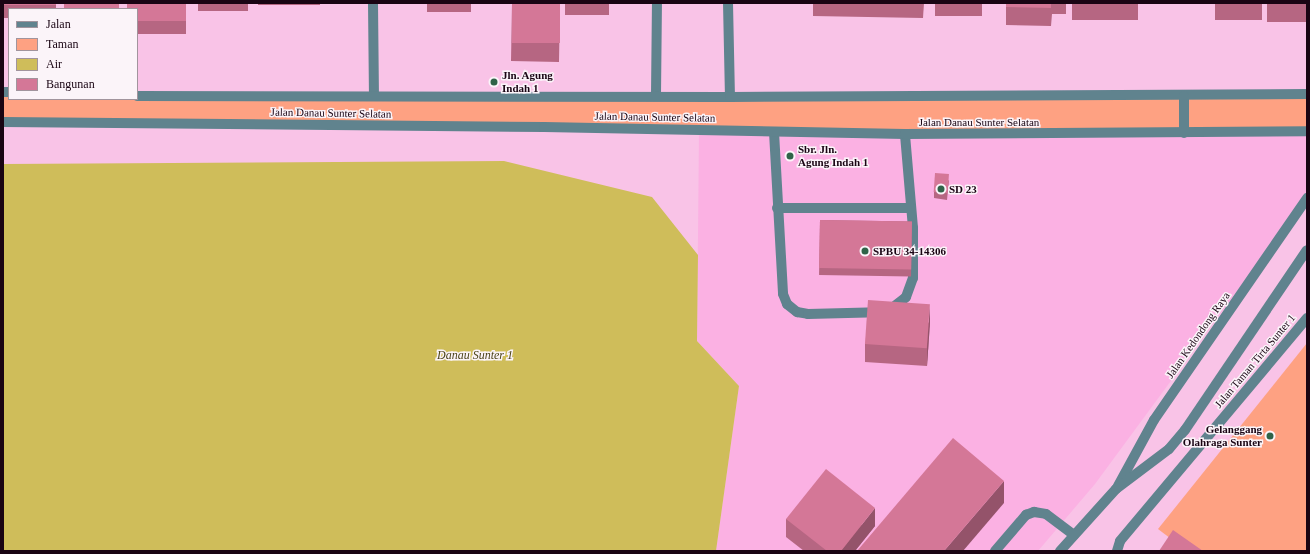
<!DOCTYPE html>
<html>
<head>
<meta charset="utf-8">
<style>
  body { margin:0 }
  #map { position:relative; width:1310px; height:554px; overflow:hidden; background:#f9c3e7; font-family:"Times New Roman",serif }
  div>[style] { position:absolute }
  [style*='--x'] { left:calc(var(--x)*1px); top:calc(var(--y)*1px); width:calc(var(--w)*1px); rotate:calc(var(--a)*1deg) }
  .built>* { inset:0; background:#fbb1e3 }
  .green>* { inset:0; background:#fea182 }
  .water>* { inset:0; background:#cfbd5a }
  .service>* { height:10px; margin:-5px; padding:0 5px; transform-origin:5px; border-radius:5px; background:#60838e }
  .minor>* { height:10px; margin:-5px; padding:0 5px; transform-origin:5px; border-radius:5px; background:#60838e }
  .tertiary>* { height:10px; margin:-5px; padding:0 5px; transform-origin:5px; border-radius:5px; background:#60838e }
  .wall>* { inset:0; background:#b66682; transform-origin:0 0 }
  .shaded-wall>* { inset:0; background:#94536a }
  .building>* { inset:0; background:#d47797; transform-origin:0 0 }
  .dots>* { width:11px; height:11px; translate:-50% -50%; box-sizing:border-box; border:2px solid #fbf4f9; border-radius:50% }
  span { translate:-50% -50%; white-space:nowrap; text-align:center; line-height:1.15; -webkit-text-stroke:3px #fbf4f9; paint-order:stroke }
  .poi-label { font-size:11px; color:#190413; font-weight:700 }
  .left { translate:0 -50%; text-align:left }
  .right { translate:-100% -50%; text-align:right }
  .street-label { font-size:11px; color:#190413 }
  .water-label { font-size:12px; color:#4c441a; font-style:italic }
  .frame { position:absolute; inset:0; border:4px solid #190413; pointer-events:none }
  .legend { position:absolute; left:8px; top:8px; width:130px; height:92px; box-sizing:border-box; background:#fbf4f9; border:1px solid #a1949d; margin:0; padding:5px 7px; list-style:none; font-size:12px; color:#190413 }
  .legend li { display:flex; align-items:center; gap:8px; height:20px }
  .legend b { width:20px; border:1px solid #a1949d }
</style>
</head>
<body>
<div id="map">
  <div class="built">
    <div style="clip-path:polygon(699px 131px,1307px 131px,1307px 196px,1095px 484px,1038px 551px,716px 551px,739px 386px,697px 341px)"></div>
  </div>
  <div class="green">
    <div style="clip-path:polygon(3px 92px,9px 93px,9px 99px,1307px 94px,1307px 131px,1184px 133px,3px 123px)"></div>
    <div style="clip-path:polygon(1307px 343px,1307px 551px,1187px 551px,1158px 529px)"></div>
  </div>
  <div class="water">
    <div style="clip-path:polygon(504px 161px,652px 197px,698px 255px,697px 341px,739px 386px,716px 551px,3px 551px,3px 164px)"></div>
  </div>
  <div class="service">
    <div style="--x:774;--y:132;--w:162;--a:86.8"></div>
    <div style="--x:783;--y:294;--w:11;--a:68"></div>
    <div style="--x:787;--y:304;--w:13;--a:39"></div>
    <div style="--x:797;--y:312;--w:11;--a:10"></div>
    <div style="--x:808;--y:314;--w:79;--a:-1.5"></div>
    <div style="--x:887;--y:312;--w:24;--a:-38"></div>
    <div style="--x:906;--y:297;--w:20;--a:-70"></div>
    <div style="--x:913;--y:278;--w:50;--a:-90"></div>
    <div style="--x:913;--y:228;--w:94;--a:-94.9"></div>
    <div style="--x:777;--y:208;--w:134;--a:0"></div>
    <div style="--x:995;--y:551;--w:48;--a:-49.3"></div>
    <div style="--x:1026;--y:515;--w:9;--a:-21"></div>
    <div style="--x:1034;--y:512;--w:12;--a:9"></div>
    <div style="--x:1046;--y:514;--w:35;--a:37"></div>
  </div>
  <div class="minor">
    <div style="--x:373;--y:3;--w:92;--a:89.4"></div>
    <div style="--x:728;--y:3;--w:94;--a:88.8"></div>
    <div style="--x:656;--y:95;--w:92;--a:-89.4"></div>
    <div style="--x:1117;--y:551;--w:10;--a:-73"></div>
    <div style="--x:1120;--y:541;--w:291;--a:-50"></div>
  </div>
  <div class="tertiary">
    <div style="--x:3;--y:92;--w:6;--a:0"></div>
    <div style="--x:137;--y:96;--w:593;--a:0.1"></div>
    <div style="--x:730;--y:97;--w:577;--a:-0.3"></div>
    <div style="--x:3;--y:122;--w:541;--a:0.53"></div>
    <div style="--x:544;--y:127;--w:361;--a:1.1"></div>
    <div style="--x:905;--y:134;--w:402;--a:-0.4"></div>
    <div style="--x:1184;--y:133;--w:37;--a:-90"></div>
    <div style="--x:1118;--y:486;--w:75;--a:-61.4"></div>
    <div style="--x:1154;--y:420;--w:270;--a:-55.4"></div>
    <div style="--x:1060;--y:551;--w:84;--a:-47.9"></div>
    <div style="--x:1116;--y:489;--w:66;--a:-37"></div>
    <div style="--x:1169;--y:449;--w:25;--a:-50"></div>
    <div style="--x:1185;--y:430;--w:217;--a:-55.9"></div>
  </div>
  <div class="wall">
    <div style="clip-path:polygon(3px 3px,56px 3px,56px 9px,9px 9px,9px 18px,3px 18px)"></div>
    <div style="clip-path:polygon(186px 3px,186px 34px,137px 34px,137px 9px)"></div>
    <div style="left:198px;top:3px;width:50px;height:8px"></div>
    <div style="left:258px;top:3px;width:62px;height:2px"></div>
    <div style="left:427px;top:3px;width:44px;height:9px"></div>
    <div style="clip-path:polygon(512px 3px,609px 3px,609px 15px,565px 15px,565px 4px,560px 4px,559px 62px,511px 61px)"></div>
    <div style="clip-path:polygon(813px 3px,924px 3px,923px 18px,813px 16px)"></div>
    <div style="left:935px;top:3px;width:47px;height:13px"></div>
    <div style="clip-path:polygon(1006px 3px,1066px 3px,1066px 14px,1052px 14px,1051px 26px,1006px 25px)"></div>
    <div style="left:1072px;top:3px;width:66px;height:17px"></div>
    <div style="left:1215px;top:3px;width:47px;height:17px"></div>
    <div style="left:1267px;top:3px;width:40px;height:19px"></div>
    <div style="clip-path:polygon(949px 180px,947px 200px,934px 198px,934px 192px)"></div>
    <div style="left:820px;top:220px;width:92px;height:55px;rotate:1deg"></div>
    <div style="clip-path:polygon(930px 322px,927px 366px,865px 362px,865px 344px)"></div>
    <div style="clip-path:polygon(786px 519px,875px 526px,855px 551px,804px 551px,786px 537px)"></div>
  </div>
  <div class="shaded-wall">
    <div style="clip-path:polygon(930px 304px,930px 322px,927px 366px,927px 348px)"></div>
    <div style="clip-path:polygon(1004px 481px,1004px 503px,963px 551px,944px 551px)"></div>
    <div style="clip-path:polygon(875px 508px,875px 526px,855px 551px,841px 551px)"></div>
  </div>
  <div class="building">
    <div style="left:3px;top:3px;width:53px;height:2px"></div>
    <div style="left:64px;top:3px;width:55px;height:6px"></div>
    <div style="clip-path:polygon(127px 3px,186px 3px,186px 21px,137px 21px,137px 9px,127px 9px)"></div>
    <div style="left:512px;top:3px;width:48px;height:40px"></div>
    <div style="clip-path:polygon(1006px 3px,1051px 3px,1051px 8px,1006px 7px)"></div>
    <div style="clip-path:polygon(1108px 3px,1137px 3px,1137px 4px)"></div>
    <div style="left:935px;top:173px;width:14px;height:19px;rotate:4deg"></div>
    <div style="left:820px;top:220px;width:92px;height:48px;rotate:1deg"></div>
    <div style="left:868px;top:300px;width:62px;height:44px;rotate:4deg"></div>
    <div style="clip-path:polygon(953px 438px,1004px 481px,944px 551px,857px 551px)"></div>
    <div style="clip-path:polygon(826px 469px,875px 508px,841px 551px,827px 551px,786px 519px)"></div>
    <div style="clip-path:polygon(1173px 530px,1203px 551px,1159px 551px)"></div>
  </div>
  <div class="dots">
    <div style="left:494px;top:82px;background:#2f6348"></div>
    <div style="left:790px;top:156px;background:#2f6348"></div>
    <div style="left:941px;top:189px;background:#2f6348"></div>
    <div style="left:865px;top:251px;background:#2f6348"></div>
    <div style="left:1270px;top:436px;background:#2f6348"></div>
  </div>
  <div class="poi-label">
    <span class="left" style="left:502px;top:82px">Jln. Agung<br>Indah 1</span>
    <span class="left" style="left:798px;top:156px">Sbr. Jln.<br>Agung Indah 1</span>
    <span class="left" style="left:949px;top:189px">SD 23</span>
    <span class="left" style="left:873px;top:251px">SPBU 34-14306</span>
    <span class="right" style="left:1262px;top:436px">Gelanggang<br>Olahraga Sunter</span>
  </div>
  <div class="street-label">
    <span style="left:331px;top:113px;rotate:1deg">Jalan Danau Sunter Selatan</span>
    <span style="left:655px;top:117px;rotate:1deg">Jalan Danau Sunter Selatan</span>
    <span style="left:979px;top:122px">Jalan Danau Sunter Selatan</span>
    <span style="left:1198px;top:335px;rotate:-55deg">Jalan Kedondong Raya</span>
    <span style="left:1255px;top:361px;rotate:-50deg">Jalan Taman Tirta Sunter 1</span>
  </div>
  <div class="water-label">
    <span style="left:475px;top:356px">Danau Sunter 1</span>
  </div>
  <div class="frame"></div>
  <ul class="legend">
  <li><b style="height:5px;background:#60838e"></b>Jalan</li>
  <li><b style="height:11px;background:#fea182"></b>Taman</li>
  <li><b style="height:11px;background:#cfbd5a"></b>Air</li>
  <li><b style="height:11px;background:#d47797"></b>Bangunan</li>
  </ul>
</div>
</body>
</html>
